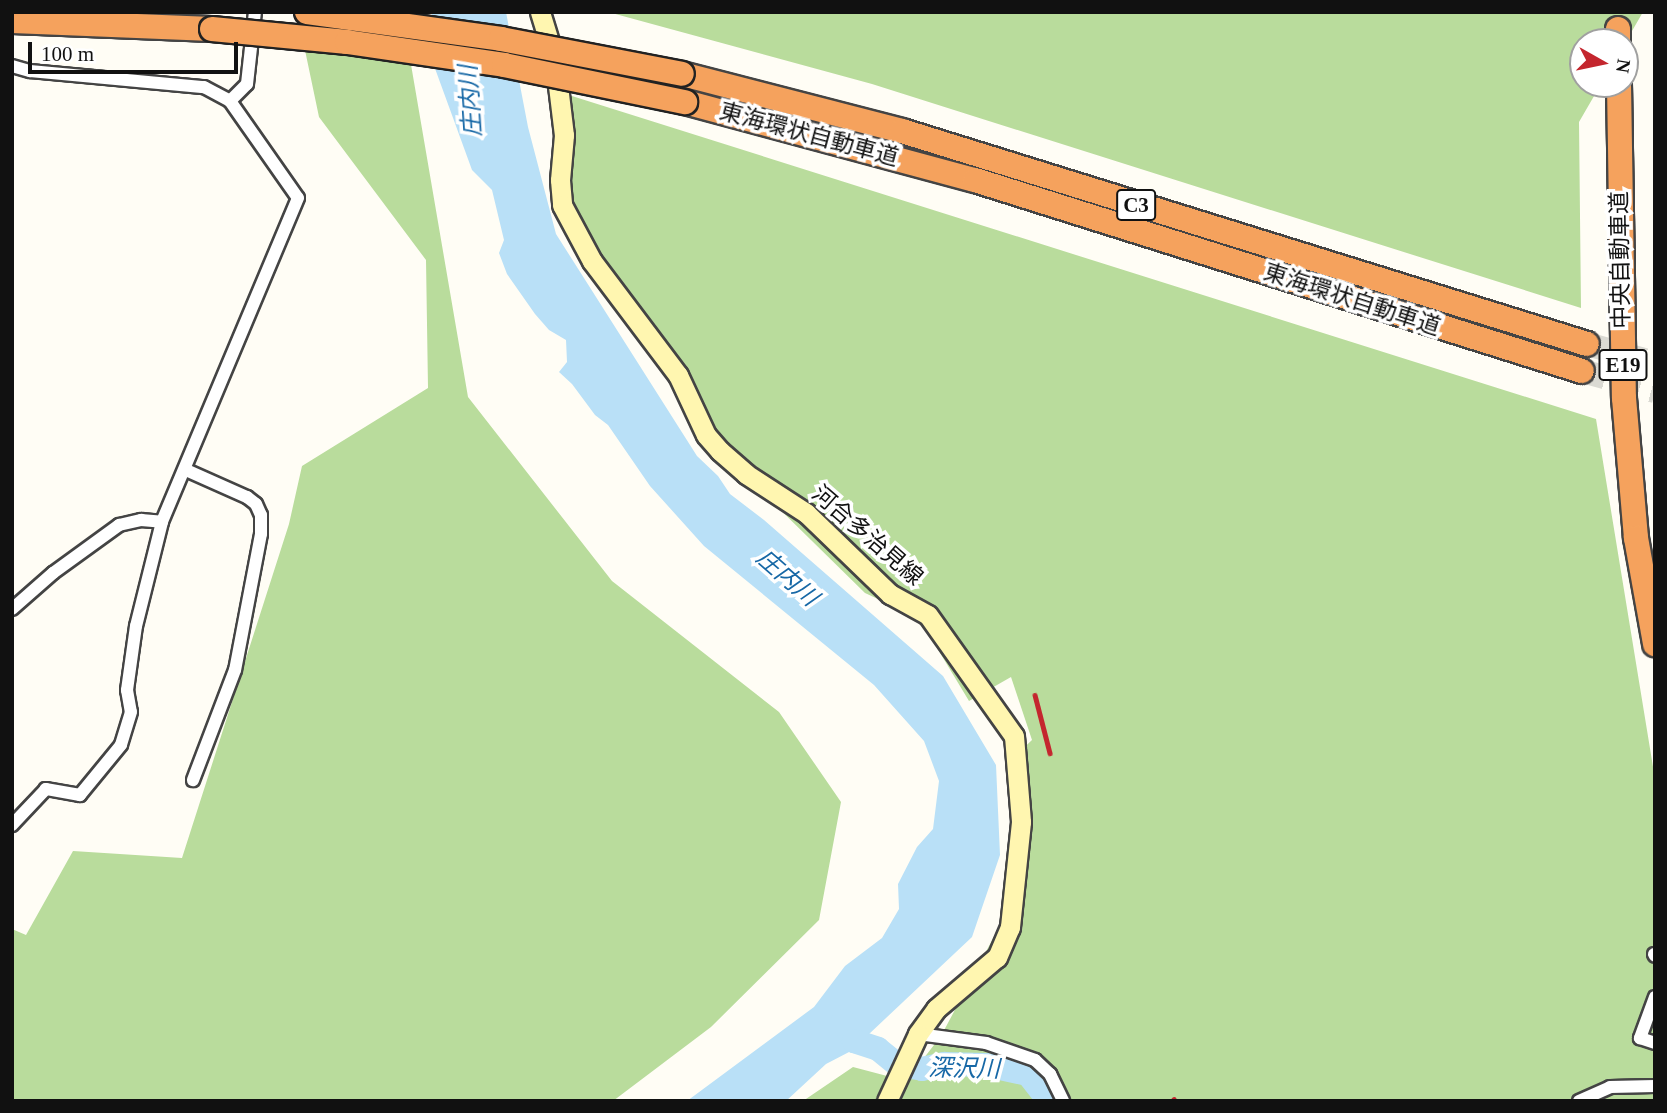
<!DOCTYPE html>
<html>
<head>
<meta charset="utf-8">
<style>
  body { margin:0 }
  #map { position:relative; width:1667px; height:1113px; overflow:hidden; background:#fffdf5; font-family:"Times New Roman","Noto Sans JP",serif }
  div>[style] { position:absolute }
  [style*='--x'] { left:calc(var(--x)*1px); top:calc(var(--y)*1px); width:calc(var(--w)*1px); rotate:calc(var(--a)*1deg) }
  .forest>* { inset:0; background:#b9dc9c }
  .water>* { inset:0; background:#b9e0f7 }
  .river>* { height:24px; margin:-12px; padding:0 12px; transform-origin:12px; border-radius:12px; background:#b9e0f7 }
  .highway-tunnel>* { height:24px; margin-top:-12px; transform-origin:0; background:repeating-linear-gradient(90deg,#dbdad3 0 24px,transparent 0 36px) }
  .roads { filter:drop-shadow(2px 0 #444) drop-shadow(-2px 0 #444) drop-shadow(0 2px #444) drop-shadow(0 -2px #444) }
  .street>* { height:12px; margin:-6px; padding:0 6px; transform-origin:6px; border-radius:6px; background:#fff }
  .secondary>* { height:19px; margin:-9.5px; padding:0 9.5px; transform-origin:9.5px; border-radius:9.5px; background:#fff6b0 }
  .highway>* { height:24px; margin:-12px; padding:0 12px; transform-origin:12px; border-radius:12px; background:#f5a25d }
  .rail>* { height:4.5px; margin:-2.25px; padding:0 2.25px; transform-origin:2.25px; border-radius:2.25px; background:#c4262e }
  .bridges { filter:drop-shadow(2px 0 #222) drop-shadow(-2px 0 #222) drop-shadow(0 2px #222) drop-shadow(0 -2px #222) }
  .highway-bridge>* { height:24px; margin:-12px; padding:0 12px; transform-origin:12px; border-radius:12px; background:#f5a25d }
  span { translate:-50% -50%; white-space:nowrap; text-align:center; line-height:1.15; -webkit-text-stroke:7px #fff; paint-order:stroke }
  .shield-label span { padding:2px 5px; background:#fff; border:2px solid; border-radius:5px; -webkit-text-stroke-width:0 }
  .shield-label { font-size:21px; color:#111; font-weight:700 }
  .street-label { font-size:23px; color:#111 }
  .water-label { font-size:24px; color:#1768a6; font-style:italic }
  .frame { position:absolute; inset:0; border:14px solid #111; pointer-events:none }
  .north { position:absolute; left:1569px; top:28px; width:70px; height:70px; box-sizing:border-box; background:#fff; border:2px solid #a0a0a0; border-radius:50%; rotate:99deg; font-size:19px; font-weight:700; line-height:28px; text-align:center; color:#111 }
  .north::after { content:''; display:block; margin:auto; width:24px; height:32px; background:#c4262e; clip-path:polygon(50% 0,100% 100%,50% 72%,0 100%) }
  .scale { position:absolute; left:28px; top:42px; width:210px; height:32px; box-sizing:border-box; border:4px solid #111; border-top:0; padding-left:9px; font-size:21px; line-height:24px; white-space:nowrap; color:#111; -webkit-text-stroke:5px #fff; paint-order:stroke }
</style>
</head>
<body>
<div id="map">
  <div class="forest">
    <div style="clip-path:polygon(297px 12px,402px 12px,468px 397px,612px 581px,779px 712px,841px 802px,819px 920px,711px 1027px,613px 1101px,12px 1101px,12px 929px,26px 935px,73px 851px,182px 858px,289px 524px,302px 466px,428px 388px,426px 260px,319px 117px)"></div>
    <div style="clip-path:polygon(608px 12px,1643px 12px,1625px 43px,1583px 42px,1583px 84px,1601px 84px,1579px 122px,1581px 308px,872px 84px)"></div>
    <div style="clip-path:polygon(556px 91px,1596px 419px,1655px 779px,1655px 1101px,803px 1101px,853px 1067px,906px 1081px,941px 1036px,1013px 901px,1009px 762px,1032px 740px,1011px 677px,969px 701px,919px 618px,865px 593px,703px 434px,580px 244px)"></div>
  </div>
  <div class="water">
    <div style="clip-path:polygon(432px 12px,506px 12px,528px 127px,556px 234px,697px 456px,718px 476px,730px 494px,764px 520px,943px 676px,996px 765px,1000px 855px,972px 937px,851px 1051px,826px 1064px,786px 1101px,687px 1101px,814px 1007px,845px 966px,882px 938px,899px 909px,898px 884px,917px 847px,933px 829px,939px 781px,924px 741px,874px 685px,704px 546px,650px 486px,608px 425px,595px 415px,572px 384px,559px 372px,567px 362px,566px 340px,549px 330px,535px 314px,507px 274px,499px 253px,504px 240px,492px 190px,472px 170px,433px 63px)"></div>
  </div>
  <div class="river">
    <div style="--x:843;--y:1021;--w:23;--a:61"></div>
    <div style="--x:854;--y:1041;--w:25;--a:18"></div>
    <div style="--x:878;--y:1049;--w:26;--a:39"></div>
    <div style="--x:898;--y:1065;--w:24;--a:9"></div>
    <div style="--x:922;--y:1069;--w:23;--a:-13"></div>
    <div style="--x:944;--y:1064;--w:42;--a:1.4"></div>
    <div style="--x:986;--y:1065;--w:43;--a:12.1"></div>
    <div style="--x:1028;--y:1074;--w:34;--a:52"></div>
  </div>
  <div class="highway-tunnel">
    <div style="--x:1587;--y:344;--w:71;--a:15.6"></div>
    <div style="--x:1582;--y:371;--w:76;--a:15.3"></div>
  </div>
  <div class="roads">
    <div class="street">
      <div style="--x:12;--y:66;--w:19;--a:16"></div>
      <div style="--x:30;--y:71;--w:175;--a:5.3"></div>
      <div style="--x:204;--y:87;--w:30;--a:28"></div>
      <div style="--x:230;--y:101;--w:118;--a:55"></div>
      <div style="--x:298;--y:198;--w:351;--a:112.8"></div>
      <div style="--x:162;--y:522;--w:107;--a:104"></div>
      <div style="--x:136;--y:626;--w:65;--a:98"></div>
      <div style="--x:127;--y:690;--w:22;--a:80"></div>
      <div style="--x:131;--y:712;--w:34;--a:107"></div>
      <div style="--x:121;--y:745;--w:65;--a:129.4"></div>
      <div style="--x:80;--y:795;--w:35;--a:-170"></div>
      <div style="--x:46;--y:789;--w:50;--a:133.4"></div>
      <div style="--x:230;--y:101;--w:24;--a:-45"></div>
      <div style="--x:247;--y:84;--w:72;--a:-83.7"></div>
      <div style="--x:186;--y:470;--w:67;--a:23.9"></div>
      <div style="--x:247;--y:497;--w:11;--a:38"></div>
      <div style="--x:256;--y:504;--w:12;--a:66"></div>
      <div style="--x:261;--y:515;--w:19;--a:90"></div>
      <div style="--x:261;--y:534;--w:138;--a:100.8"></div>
      <div style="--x:235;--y:670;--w:118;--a:110.9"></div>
      <div style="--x:12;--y:609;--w:55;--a:-41.3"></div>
      <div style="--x:53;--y:573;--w:82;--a:-36"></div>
      <div style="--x:119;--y:525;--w:23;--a:-13"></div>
      <div style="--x:141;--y:520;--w:21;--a:5"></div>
      <div style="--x:1654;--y:954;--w:2;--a:63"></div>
      <div style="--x:1655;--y:997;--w:44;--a:110.1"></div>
      <div style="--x:1640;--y:1038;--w:16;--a:18"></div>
      <div style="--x:918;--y:1034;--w:69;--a:7.5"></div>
      <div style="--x:986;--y:1043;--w:52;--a:19.1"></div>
      <div style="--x:1035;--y:1060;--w:21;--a:43"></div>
      <div style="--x:1050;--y:1074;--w:30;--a:64"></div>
      <div style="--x:1579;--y:1101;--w:34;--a:-24"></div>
      <div style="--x:1610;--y:1087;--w:45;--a:-1.3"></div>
    </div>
    <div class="secondary">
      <div style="--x:540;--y:12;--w:51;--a:73"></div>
      <div style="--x:555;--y:61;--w:75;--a:83.1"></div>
      <div style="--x:564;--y:135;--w:45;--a:95.1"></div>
      <div style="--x:560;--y:180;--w:25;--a:85"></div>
      <div style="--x:562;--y:205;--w:64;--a:61.8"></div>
      <div style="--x:592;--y:261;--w:143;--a:53"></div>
      <div style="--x:678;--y:375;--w:66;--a:65"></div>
      <div style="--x:706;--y:435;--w:21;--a:49"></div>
      <div style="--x:720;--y:451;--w:35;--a:41"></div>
      <div style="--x:746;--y:474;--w:72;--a:33"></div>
      <div style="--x:806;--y:513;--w:117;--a:44"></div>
      <div style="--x:890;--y:594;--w:43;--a:28.9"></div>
      <div style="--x:928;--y:615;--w:148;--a:54.6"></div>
      <div style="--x:1014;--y:736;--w:86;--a:85.3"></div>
      <div style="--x:1021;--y:822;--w:106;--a:96"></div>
      <div style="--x:1010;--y:927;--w:33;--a:113"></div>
      <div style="--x:997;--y:957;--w:80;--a:139.6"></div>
      <div style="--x:936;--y:1009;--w:31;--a:126"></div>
      <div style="--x:918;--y:1034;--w:74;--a:114.8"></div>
    </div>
    <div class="highway">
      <div style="--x:12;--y:21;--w:200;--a:2.3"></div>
      <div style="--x:1618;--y:29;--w:13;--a:90"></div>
      <div style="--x:682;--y:74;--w:227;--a:14.5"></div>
      <div style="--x:902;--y:131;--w:717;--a:17.27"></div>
      <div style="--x:1619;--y:84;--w:314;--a:89.1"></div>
      <div style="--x:1624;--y:398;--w:141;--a:85.1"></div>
      <div style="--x:1636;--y:538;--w:108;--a:79.8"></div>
      <div style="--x:685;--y:102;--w:300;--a:15.1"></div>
      <div style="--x:975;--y:180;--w:636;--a:17.47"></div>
    </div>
  </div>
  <div class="rail">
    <div style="--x:1035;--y:695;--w:60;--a:75.5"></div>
    <div style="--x:1174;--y:1099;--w:2;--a:63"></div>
  </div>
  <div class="bridges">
    <div class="highway-bridge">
      <div style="--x:307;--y:12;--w:196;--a:7.9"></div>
      <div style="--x:501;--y:39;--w:184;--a:10.9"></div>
      <div style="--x:212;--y:29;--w:136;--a:5.5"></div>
      <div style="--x:347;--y:42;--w:159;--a:8.3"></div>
      <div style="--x:504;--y:65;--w:185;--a:11.6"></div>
    </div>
  </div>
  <div class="shield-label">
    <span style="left:1136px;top:205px">C3</span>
    <span style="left:1623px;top:365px">E19</span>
  </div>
  <div class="street-label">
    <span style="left:809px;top:135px;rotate:15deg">東海環状自動車道</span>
    <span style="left:1621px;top:260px;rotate:-91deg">中央自動車道</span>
    <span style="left:1352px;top:300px;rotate:18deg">東海環状自動車道</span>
    <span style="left:867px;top:536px;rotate:41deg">河合多治見線</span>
  </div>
  <div class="water-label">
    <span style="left:471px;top:101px;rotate:-94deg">庄内川</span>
    <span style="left:787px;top:578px;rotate:41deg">庄内川</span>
    <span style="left:964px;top:1069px;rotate:1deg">深沢川</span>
  </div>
  <div class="frame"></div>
  <div class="north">N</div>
  <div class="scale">100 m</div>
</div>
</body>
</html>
